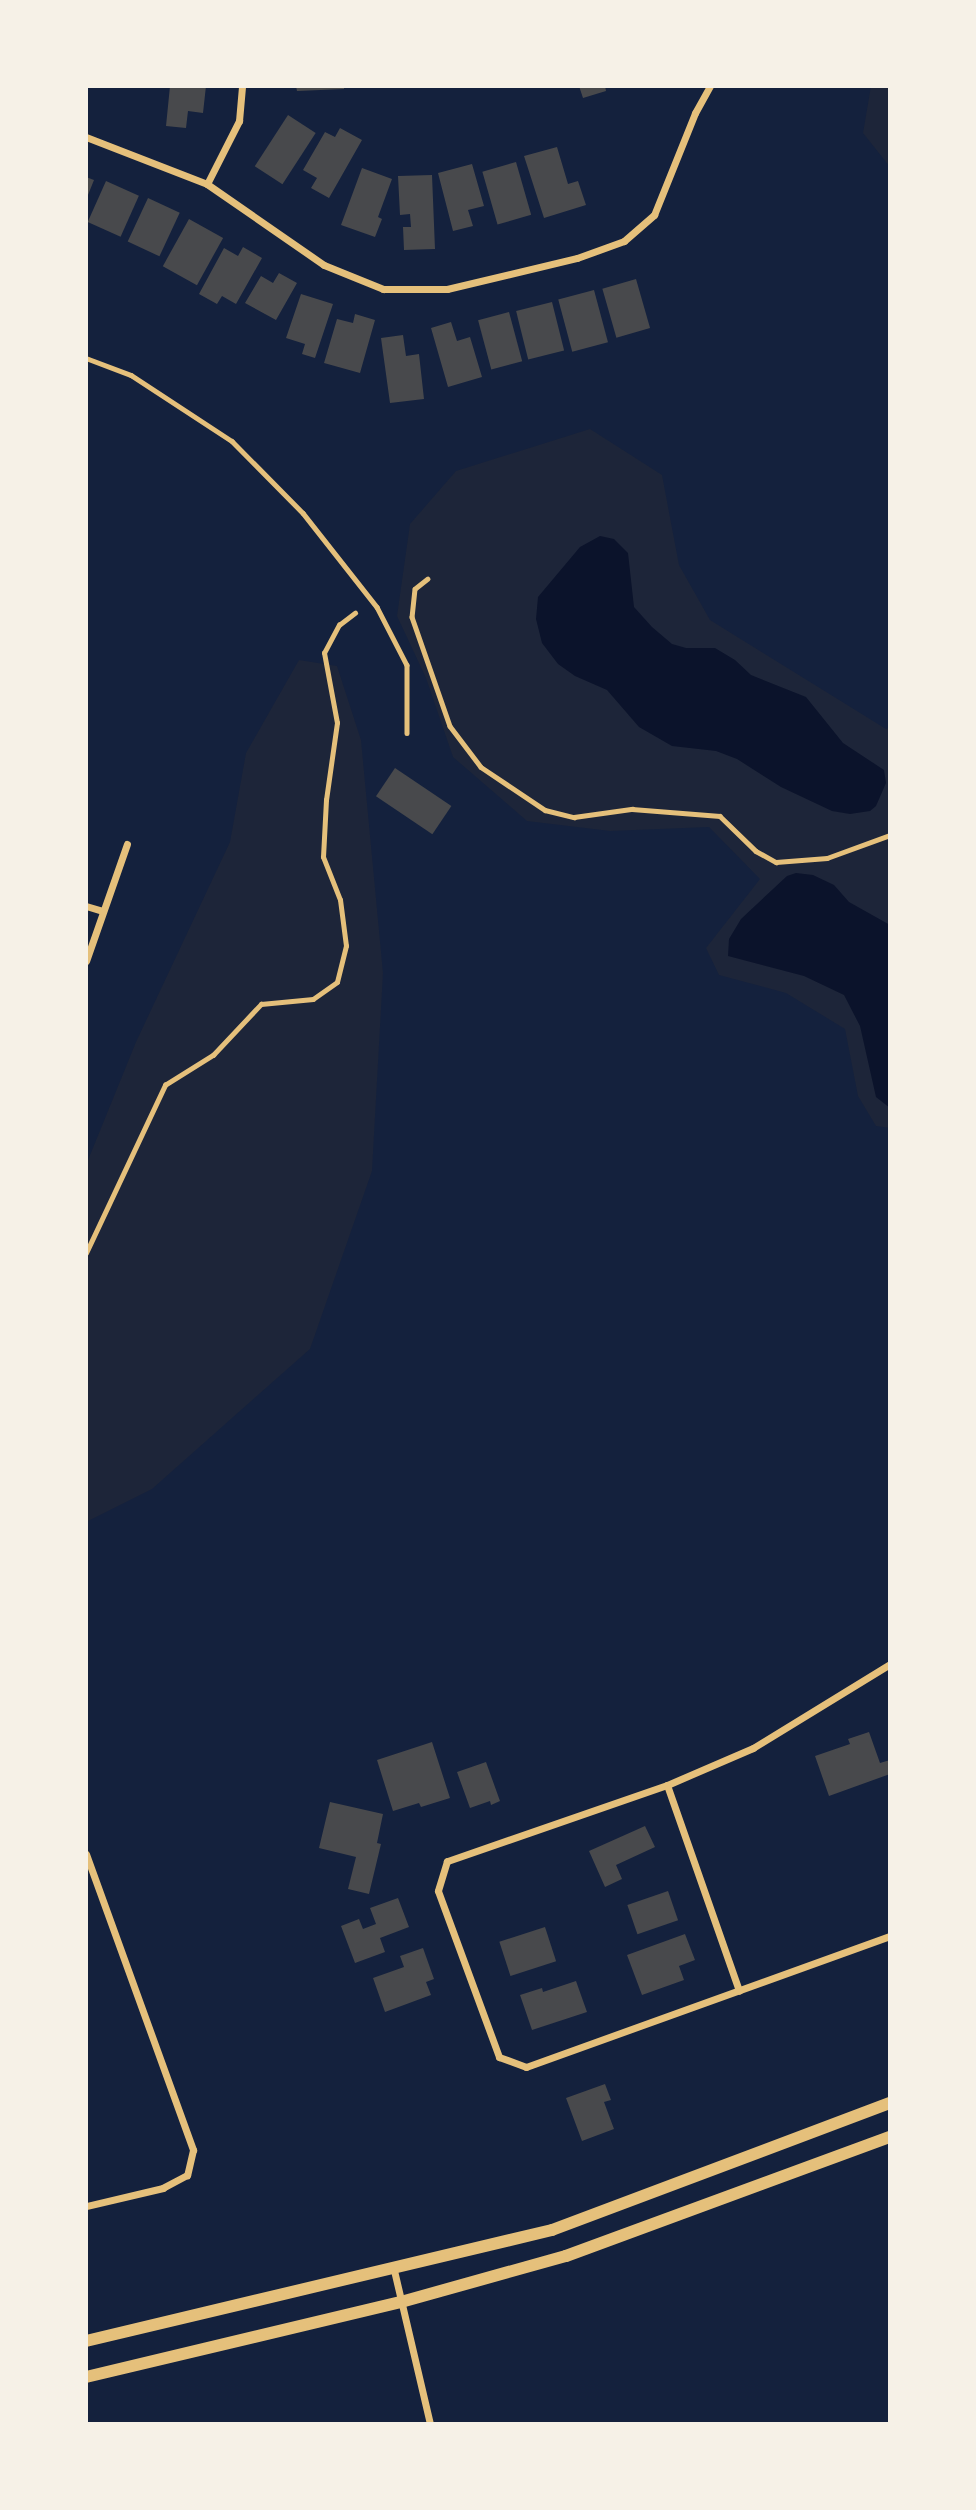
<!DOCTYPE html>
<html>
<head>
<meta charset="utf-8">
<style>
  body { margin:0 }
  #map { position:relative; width:976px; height:2510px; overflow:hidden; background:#14213d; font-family:"Varela Round",sans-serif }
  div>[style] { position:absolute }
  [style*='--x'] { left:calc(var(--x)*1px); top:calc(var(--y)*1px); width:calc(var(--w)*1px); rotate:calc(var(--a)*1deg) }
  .green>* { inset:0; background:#1d2539 }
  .water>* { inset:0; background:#0b132b }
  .building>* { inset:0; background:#48494c; transform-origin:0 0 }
  .service>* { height:4.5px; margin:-2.25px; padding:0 2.25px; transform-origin:2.25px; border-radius:2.25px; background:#e5c07b }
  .minor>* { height:7px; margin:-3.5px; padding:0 3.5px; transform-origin:3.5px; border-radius:3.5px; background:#e5c07b }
  .secondary>* { height:12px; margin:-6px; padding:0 6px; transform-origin:6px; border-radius:6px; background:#e5c07b }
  span { translate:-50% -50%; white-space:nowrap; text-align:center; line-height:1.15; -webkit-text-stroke:7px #f6f1e7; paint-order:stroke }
  .frame { position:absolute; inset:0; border:88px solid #f6f1e7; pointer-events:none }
</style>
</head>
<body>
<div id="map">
  <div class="green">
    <div style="clip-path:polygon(871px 86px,890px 86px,890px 167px,863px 133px)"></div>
    <div style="clip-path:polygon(590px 429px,662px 475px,679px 565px,710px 620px,886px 729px,890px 727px,890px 1128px,876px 1126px,858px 1096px,845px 1029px,786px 993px,719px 975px,706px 948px,760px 879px,709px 827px,610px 831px,527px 821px,453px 757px,426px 678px,397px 616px,410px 524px,456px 471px)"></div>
    <div style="clip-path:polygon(299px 660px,337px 666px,361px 740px,383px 973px,372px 1171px,310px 1349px,152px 1489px,86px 1522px,86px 1165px,136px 1042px,230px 842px,246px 753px)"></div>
  </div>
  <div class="water">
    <div style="clip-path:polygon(600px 536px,614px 539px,628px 553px,634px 607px,652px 627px,672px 644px,686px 648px,715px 648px,735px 660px,751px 675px,806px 697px,843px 743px,884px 770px,886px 783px,876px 806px,870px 811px,850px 814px,832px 811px,781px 787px,737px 759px,716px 751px,672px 746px,639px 727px,607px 690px,575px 676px,558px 664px,542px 643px,536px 619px,538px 597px,580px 547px)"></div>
    <div style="clip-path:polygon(796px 873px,813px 875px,834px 885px,849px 902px,890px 925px,890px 1108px,876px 1097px,860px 1026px,844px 995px,804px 976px,728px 956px,729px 939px,741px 919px,787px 876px)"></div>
  </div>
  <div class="building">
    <div style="clip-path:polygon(170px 86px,206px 86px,203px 113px,188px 111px,186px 128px,166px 126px)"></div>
    <div style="clip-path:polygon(296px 86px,344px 86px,344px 89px,297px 91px)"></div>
    <div style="clip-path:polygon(579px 86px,605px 86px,606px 91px,583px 98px)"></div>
    <div style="left:288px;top:115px;width:33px;height:61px;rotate:33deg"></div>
    <div style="clip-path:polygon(340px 128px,362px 140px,329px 198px,311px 188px,317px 178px,303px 170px,325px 132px,335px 137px)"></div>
    <div style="clip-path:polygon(557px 147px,568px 184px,578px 181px,586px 205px,544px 218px,524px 156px)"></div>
    <div style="left:516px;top:162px;width:55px;height:35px;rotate:74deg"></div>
    <div style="clip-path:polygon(472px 164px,484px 206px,468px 210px,473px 226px,453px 231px,438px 173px)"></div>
    <div style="clip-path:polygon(362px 168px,392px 179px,378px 217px,382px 219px,375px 237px,341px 225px)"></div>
    <div style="clip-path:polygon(432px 175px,435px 249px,404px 250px,403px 227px,411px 227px,410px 214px,400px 215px,398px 176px)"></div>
    <div style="clip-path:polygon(86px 177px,94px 180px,86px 200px)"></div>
    <div style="left:106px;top:181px;width:36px;height:45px;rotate:24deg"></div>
    <div style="left:148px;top:198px;width:35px;height:48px;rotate:25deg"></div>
    <div style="left:189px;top:219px;width:39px;height:54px;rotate:29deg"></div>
    <div style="clip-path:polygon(243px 247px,262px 258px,236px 304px,222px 296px,217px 304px,199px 294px,224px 248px,238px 256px)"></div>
    <div style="clip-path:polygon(279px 273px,297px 283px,276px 320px,245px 303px,261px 276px,273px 283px)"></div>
    <div style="left:636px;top:279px;width:51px;height:35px;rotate:74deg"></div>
    <div style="left:594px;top:290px;width:54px;height:37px;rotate:75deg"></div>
    <div style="clip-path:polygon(301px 294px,333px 304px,315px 358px,302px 354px,305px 344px,286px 338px)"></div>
    <div style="left:552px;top:302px;width:50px;height:37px;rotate:76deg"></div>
    <div style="left:509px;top:312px;width:51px;height:32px;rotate:75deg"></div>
    <div style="clip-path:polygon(355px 314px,375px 320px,360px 373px,324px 363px,337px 319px,353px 323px)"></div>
    <div style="clip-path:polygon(451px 322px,457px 341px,470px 337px,482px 377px,448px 387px,431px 328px)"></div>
    <div style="clip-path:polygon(403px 335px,406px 356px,419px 354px,424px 399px,390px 403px,381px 338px)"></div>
    <div style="left:395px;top:768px;width:68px;height:34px;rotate:34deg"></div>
    <div style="clip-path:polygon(869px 1732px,880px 1763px,890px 1760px,890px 1774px,829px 1796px,815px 1756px,850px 1744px,848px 1739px)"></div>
    <div style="clip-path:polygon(432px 1742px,450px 1798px,421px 1807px,419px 1803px,393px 1811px,377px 1760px)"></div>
    <div style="clip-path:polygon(486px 1762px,500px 1801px,491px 1805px,490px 1801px,470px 1808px,457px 1772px)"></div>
    <div style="clip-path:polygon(330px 1802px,383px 1814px,377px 1843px,381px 1844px,369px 1894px,348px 1889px,356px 1857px,319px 1848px)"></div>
    <div style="clip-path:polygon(645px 1826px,655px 1847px,616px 1865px,622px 1879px,605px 1887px,589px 1851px)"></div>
    <div style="left:668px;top:1891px;width:31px;height:43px;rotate:71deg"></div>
    <div style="clip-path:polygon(398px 1898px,409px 1927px,380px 1938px,385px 1952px,355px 1963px,341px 1926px,359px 1919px,363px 1929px,376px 1924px,370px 1908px)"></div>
    <div style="left:545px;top:1927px;width:36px;height:48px;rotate:72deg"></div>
    <div style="clip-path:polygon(685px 1934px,695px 1960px,679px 1966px,684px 1980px,642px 1995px,627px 1955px)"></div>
    <div style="clip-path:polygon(423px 1948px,434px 1979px,426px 1982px,431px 1995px,385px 2012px,373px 1978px,404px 1967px,400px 1956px)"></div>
    <div style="clip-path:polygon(576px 1981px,587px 2012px,532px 2030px,520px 1995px,542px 1988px,543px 1992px)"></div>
    <div style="clip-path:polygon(605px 2084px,611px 2100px,604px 2102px,614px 2129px,582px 2141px,566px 2098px)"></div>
  </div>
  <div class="service">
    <div style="--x:86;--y:358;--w:48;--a:20.7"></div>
    <div style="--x:131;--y:375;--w:121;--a:33.2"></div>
    <div style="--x:232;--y:441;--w:101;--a:45.4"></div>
    <div style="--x:303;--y:513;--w:120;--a:51.8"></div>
    <div style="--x:377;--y:607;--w:65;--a:62.7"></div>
    <div style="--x:407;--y:665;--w:68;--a:90"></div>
    <div style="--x:428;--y:579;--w:16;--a:142"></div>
    <div style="--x:415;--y:589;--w:28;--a:96"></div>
    <div style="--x:412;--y:617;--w:115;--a:70.8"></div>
    <div style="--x:450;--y:726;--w:51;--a:52.9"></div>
    <div style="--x:481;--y:767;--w:77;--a:33.9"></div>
    <div style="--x:545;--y:810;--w:30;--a:14"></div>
    <div style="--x:574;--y:817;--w:59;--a:-7.9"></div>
    <div style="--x:632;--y:809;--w:88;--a:4.5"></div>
    <div style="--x:720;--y:816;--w:50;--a:44.2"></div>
    <div style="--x:756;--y:851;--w:23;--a:29"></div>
    <div style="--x:776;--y:862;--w:51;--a:-4.5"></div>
    <div style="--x:827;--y:858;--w:67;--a:-20.1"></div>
    <div style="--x:86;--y:1253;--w:186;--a:-64.8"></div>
    <div style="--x:165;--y:1085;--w:57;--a:-32"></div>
    <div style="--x:213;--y:1055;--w:70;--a:-46.7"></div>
    <div style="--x:261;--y:1004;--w:52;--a:-5.5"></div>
    <div style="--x:313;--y:999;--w:29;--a:-35"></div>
    <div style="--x:337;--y:982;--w:37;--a:-76"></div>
    <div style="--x:346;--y:946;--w:46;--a:-97.4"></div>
    <div style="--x:340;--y:900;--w:46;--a:-111.6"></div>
    <div style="--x:323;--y:857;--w:57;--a:-87"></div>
    <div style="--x:326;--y:800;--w:78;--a:-81.9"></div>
    <div style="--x:337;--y:723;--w:71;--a:-100.5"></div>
    <div style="--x:324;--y:653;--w:32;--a:-62"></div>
    <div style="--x:339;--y:625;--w:20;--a:-37"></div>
  </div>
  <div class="minor">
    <div style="--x:86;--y:137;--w:130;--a:21.2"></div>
    <div style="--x:207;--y:184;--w:142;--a:34.7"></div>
    <div style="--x:324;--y:265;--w:64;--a:22.1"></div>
    <div style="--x:383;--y:289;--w:64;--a:0"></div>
    <div style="--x:447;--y:289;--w:134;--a:-13.4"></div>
    <div style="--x:577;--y:258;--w:50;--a:-19.9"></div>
    <div style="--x:624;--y:241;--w:40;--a:-41"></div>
    <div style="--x:654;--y:215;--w:110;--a:-68.1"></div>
    <div style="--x:695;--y:113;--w:31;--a:-61"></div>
    <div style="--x:207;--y:184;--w:71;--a:-63.1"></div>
    <div style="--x:239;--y:121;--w:35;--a:-85"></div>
    <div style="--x:86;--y:906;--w:17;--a:17"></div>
    <div style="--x:86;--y:961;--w:124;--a:-70.7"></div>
    <div style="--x:890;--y:1664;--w:161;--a:148.5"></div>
    <div style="--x:753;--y:1748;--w:94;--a:156.7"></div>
    <div style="--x:667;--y:1785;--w:233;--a:160.9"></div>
    <div style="--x:447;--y:1861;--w:31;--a:107"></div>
    <div style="--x:438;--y:1891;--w:177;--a:69.8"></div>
    <div style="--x:499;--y:2057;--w:29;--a:20"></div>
    <div style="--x:526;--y:2067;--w:387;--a:-19.8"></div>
    <div style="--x:667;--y:1785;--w:218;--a:70.7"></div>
    <div style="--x:86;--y:1854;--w:315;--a:70.1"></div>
    <div style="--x:193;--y:2150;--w:26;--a:103"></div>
    <div style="--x:187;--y:2175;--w:27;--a:152"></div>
    <div style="--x:163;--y:2188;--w:79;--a:166.8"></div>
    <div style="--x:393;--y:2266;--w:162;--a:76.8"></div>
  </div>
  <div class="secondary">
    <div style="--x:86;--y:2341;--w:479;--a:-13.4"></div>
    <div style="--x:552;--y:2230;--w:361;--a:-20.6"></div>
    <div style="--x:86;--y:2377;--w:324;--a:-13.4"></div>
    <div style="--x:401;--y:2302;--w:171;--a:-15.6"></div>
    <div style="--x:566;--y:2256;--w:345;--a:-20.2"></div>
  </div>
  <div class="frame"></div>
</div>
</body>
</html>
